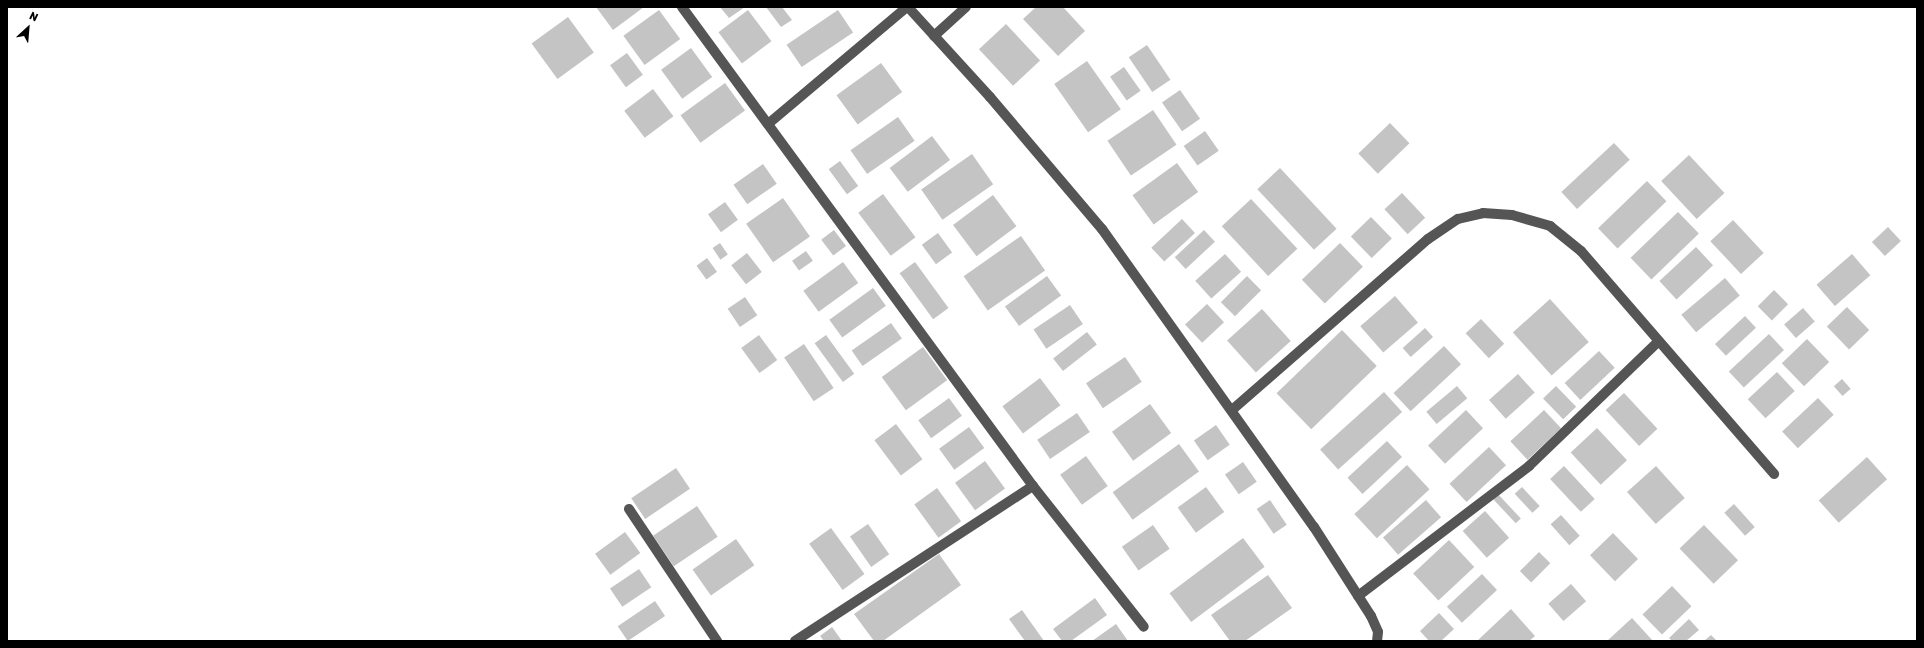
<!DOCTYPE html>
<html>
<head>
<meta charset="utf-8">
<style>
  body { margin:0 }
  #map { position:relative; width:1924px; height:648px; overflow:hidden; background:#fff; font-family:Rubik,sans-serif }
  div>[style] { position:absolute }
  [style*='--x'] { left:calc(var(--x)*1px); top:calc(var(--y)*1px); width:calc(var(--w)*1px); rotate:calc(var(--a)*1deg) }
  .building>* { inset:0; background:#c4c4c4; transform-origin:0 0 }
  .minor>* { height:10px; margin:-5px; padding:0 5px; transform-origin:5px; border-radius:5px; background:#555 }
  span { translate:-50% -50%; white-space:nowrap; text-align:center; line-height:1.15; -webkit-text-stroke:3.5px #fff; paint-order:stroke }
  .frame { position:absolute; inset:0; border:8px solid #000; pointer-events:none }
  .north { position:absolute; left:8px; top:8px; width:40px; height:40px; -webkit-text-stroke:3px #fff; paint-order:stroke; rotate:26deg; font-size:11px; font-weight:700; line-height:16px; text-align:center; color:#000 }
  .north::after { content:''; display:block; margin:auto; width:14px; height:18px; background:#000; clip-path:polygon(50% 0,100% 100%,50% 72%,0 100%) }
</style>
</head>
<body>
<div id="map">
  <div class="building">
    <div style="clip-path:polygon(596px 7px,644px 7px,613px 30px)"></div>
    <div style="clip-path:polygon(720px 7px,745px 7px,729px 18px)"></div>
    <div style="clip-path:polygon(766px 7px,782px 7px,792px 20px,781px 27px)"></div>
    <div style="clip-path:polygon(1036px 7px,1063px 7px,1085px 31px,1058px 56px,1023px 19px)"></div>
    <div style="left:659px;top:10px;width:36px;height:44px;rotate:54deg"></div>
    <div style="left:748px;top:10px;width:39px;height:37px;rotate:53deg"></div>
    <div style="left:838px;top:10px;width:27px;height:62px;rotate:56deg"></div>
    <div style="left:568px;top:17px;width:44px;height:45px;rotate:54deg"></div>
    <div style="left:1006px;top:24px;width:50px;height:37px;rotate:47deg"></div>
    <div style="left:1147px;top:45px;width:42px;height:22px;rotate:56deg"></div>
    <div style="left:691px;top:48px;width:36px;height:37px;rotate:54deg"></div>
    <div style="left:627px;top:53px;width:27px;height:21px;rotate:54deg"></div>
    <div style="left:1087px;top:61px;width:59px;height:40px;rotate:55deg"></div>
    <div style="left:881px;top:63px;width:36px;height:55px;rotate:54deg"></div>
    <div style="left:1124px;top:67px;width:29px;height:17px;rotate:55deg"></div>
    <div style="left:725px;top:83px;width:34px;height:55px;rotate:54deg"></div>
    <div style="left:653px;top:89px;width:34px;height:36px;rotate:53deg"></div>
    <div style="left:1180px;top:90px;width:35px;height:22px;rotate:55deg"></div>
    <div style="left:1153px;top:110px;width:42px;height:55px;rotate:56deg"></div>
    <div style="left:898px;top:117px;width:29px;height:58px;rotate:55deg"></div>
    <div style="left:1390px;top:123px;width:28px;height:44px;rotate:46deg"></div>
    <div style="left:1205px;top:131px;width:24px;height:26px;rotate:55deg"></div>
    <div style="left:932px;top:136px;width:30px;height:53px;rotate:53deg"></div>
    <div style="left:1614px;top:143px;width:23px;height:72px;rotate:47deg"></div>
    <div style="left:972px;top:154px;width:37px;height:62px;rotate:55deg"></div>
    <div style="left:1689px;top:155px;width:52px;height:38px;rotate:47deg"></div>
    <div style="left:840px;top:161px;width:31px;height:14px;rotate:54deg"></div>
    <div style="left:1177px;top:163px;width:36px;height:55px;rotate:54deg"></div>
    <div style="left:763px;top:164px;width:24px;height:36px;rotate:55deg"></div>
    <div style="left:1280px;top:168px;width:83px;height:31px;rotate:47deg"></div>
    <div style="left:1647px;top:181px;width:28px;height:68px;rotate:46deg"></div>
    <div style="left:1402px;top:193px;width:34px;height:24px;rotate:47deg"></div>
    <div style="left:883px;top:194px;width:54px;height:31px;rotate:53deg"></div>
    <div style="left:993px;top:195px;width:39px;height:50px;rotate:53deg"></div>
    <div style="left:783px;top:198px;width:47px;height:45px;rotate:55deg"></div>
    <div style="left:1251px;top:199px;width:68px;height:40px;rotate:47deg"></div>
    <div style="left:725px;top:202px;width:22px;height:21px;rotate:54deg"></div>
    <div style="left:1678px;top:212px;width:30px;height:66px;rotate:46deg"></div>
    <div style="left:1371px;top:217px;width:30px;height:28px;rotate:46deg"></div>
    <div style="left:1182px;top:219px;width:19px;height:42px;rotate:47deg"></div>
    <div style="left:1733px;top:220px;width:45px;height:31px;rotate:47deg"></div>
    <div style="left:1888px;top:227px;width:19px;height:22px;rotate:47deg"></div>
    <div style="left:834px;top:230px;width:20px;height:16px;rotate:53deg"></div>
    <div style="left:1204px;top:230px;width:16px;height:40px;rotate:47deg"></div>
    <div style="left:938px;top:233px;width:24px;height:20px;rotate:54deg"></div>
    <div style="left:1021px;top:236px;width:42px;height:70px;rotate:55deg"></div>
    <div style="left:720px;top:243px;width:14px;height:9px;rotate:56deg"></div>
    <div style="left:1340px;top:243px;width:33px;height:53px;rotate:46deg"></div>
    <div style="left:1696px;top:247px;width:25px;height:50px;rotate:47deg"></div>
    <div style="left:806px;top:251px;width:12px;height:17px;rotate:55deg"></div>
    <div style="left:747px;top:253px;width:24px;height:20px;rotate:52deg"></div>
    <div style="left:1225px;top:254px;width:24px;height:40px;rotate:48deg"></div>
    <div style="left:1852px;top:254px;width:28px;height:47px;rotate:49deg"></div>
    <div style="left:707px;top:258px;width:17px;height:13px;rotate:54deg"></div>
    <div style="left:843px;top:262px;width:26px;height:49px;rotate:54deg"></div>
    <div style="left:915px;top:262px;width:57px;height:19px;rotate:54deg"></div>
    <div style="left:1047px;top:276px;width:24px;height:52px;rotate:54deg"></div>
    <div style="left:1247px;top:276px;width:20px;height:37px;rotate:45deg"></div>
    <div style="left:1725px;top:278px;width:23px;height:57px;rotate:50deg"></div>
    <div style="left:873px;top:288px;width:22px;height:54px;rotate:54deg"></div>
    <div style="left:1774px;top:290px;width:20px;height:23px;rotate:45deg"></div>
    <div style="left:1395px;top:296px;width:35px;height:46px;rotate:49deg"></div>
    <div style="left:745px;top:297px;width:22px;height:21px;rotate:56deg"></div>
    <div style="left:1550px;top:299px;width:58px;height:50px;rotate:48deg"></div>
    <div style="left:1207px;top:304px;width:25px;height:30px;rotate:47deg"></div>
    <div style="left:1070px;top:305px;width:23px;height:44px;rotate:56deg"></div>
    <div style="left:1847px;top:307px;width:32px;height:28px;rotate:46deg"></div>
    <div style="left:1803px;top:308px;width:18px;height:25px;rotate:49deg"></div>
    <div style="left:1262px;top:309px;width:43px;height:47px;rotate:48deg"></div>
    <div style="left:1745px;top:316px;width:16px;height:41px;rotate:47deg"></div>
    <div style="left:1481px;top:319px;width:34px;height:21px;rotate:47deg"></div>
    <div style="left:891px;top:323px;width:19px;height:48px;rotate:55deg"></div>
    <div style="left:1425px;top:328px;width:12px;height:30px;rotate:48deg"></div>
    <div style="left:1342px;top:330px;width:50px;height:91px;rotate:46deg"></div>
    <div style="left:1087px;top:332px;width:16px;height:43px;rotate:52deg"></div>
    <div style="left:1769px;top:334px;width:22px;height:55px;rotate:47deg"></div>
    <div style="left:759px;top:335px;width:31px;height:22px;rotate:54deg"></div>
    <div style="left:826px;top:335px;width:48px;height:14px;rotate:54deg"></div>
    <div style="left:1807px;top:339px;width:32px;height:35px;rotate:46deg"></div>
    <div style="left:804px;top:344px;width:53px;height:24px;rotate:56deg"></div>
    <div style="left:1444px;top:346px;width:25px;height:69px;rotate:47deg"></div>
    <div style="left:923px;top:347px;width:41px;height:51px;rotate:54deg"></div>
    <div style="left:1599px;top:351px;width:23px;height:47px;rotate:47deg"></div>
    <div style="left:1125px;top:357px;width:30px;height:47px;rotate:56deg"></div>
    <div style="left:1777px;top:372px;width:26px;height:40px;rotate:47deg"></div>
    <div style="left:1518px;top:374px;width:25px;height:39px;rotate:48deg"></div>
    <div style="left:1040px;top:378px;width:34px;height:47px;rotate:53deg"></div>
    <div style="left:1842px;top:379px;width:13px;height:11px;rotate:48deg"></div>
    <div style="left:1457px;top:386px;width:16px;height:40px;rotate:50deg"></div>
    <div style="left:1556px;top:386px;width:29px;height:18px;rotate:46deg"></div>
    <div style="left:1384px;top:392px;width:27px;height:86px;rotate:48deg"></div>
    <div style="left:1624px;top:393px;width:49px;height:25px;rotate:47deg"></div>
    <div style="left:949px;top:398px;width:22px;height:38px;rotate:54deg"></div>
    <div style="left:1818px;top:398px;width:23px;height:49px;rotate:47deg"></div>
    <div style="left:1150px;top:404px;width:36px;height:47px;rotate:54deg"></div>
    <div style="left:1466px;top:410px;width:25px;height:52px;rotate:47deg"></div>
    <div style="left:1544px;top:410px;width:25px;height:46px;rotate:47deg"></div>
    <div style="left:1077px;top:413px;width:23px;height:48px;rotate:56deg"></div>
    <div style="left:896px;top:424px;width:44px;height:27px;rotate:53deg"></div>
    <div style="left:1216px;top:425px;width:24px;height:27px;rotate:55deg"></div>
    <div style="left:969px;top:427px;width:26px;height:37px;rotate:54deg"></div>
    <div style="left:1597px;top:428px;width:44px;height:36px;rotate:47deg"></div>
    <div style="left:1387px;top:441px;width:22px;height:54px;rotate:47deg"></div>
    <div style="left:1179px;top:444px;width:34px;height:82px;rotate:54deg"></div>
    <div style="left:1489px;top:447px;width:25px;height:54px;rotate:47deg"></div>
    <div style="left:1086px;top:456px;width:37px;height:32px;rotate:54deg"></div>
    <div style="left:1867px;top:457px;width:30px;height:65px;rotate:48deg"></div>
    <div style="left:985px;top:461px;width:34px;height:37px;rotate:54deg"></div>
    <div style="left:1243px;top:462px;width:24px;height:22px;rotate:55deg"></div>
    <div style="left:1407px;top:465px;width:33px;height:72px;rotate:47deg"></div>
    <div style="left:1564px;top:466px;width:45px;height:19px;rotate:47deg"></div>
    <div style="left:1656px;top:466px;width:43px;height:39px;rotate:48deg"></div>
    <div style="left:676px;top:468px;width:25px;height:54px;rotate:56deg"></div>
    <div style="left:1206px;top:487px;width:31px;height:35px;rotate:54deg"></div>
    <div style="left:1522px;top:487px;width:26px;height:10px;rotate:47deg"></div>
    <div style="left:937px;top:488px;width:41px;height:28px;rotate:54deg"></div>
    <div style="left:1497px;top:493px;width:35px;height:7px;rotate:47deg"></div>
    <div style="left:1270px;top:500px;width:30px;height:16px;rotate:56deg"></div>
    <div style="left:1426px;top:500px;width:23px;height:57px;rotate:49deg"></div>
    <div style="left:1734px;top:504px;width:31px;height:13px;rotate:48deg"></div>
    <div style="left:697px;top:506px;width:37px;height:53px;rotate:56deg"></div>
    <div style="left:1485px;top:511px;width:36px;height:30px;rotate:48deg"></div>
    <div style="left:1561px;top:515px;width:28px;height:14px;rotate:48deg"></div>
    <div style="left:868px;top:524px;width:37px;height:22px;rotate:55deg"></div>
    <div style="left:1153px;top:525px;width:29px;height:38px;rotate:55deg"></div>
    <div style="left:1704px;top:525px;width:49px;height:34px;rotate:46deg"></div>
    <div style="left:831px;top:528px;width:57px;height:27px;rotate:54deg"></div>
    <div style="left:625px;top:532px;width:26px;height:37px;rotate:54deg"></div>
    <div style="left:1613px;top:533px;width:36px;height:32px;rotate:46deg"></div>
    <div style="left:1243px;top:538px;width:36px;height:92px;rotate:53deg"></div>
    <div style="left:736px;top:539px;width:32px;height:53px;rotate:55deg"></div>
    <div style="left:1449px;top:540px;width:37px;height:49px;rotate:47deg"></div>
    <div style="left:1539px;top:552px;width:16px;height:27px;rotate:45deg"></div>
    <div style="clip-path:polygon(939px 554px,961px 585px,883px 641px,874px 641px,854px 614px)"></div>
    <div style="left:639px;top:569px;width:22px;height:35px;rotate:56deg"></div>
    <div style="left:1482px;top:574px;width:22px;height:48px;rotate:47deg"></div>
    <div style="clip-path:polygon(1268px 575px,1292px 608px,1245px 641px,1230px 641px,1211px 615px)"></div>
    <div style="left:1571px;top:584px;width:23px;height:30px;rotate:49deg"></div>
    <div style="left:1672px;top:586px;width:28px;height:41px;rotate:46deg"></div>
    <div style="clip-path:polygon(1095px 598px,1107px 615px,1071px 641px,1062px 641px,1053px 629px)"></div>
    <div style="left:655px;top:601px;width:18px;height:45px;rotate:56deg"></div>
    <div style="clip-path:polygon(1511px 609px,1535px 636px,1529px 641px,1477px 641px)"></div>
    <div style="clip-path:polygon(1022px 610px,1044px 641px,1025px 641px,1009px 619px)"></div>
    <div style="clip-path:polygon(1439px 613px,1454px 629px,1441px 641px,1429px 641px,1420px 631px)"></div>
    <div style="clip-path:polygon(1632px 618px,1653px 641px,1607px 641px)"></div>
    <div style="clip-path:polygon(1689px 619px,1699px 630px,1686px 641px,1672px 641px,1669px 638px)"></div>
    <div style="clip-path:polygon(1116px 624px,1128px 641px,1092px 641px)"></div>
    <div style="clip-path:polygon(832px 627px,842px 641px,824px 641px,820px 636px)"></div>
    <div style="clip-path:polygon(1711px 635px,1717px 641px,1704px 641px)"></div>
  </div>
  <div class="minor">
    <div style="--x:682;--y:7;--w:594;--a:53.77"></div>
    <div style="--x:1033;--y:486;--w:179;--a:51.8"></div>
    <div style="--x:908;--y:7;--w:122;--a:47.7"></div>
    <div style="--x:990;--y:97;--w:173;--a:49.7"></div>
    <div style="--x:1102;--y:229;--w:366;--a:54.6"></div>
    <div style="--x:1314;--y:527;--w:106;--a:57.4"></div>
    <div style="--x:1371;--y:616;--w:17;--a:66"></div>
    <div style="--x:1378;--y:632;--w:9;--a:96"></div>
    <div style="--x:934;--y:36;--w:43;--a:-42.2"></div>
    <div style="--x:768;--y:124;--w:182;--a:-40.1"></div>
    <div style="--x:1232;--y:410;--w:260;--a:-41.1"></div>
    <div style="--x:1428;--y:239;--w:36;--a:-34"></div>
    <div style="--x:1458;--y:219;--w:26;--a:-13"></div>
    <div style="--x:1483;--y:213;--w:29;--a:4"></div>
    <div style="--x:1512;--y:215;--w:40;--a:16"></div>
    <div style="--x:1550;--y:226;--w:40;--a:39"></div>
    <div style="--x:1581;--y:251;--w:295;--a:49.1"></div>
    <div style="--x:629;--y:509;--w:159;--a:56.3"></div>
    <div style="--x:1358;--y:596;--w:215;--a:-37.2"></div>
    <div style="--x:1529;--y:466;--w:180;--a:-43.9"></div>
    <div style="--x:795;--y:641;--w:284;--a:-33.1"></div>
  </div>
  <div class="frame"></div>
  <div class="north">N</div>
</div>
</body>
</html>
